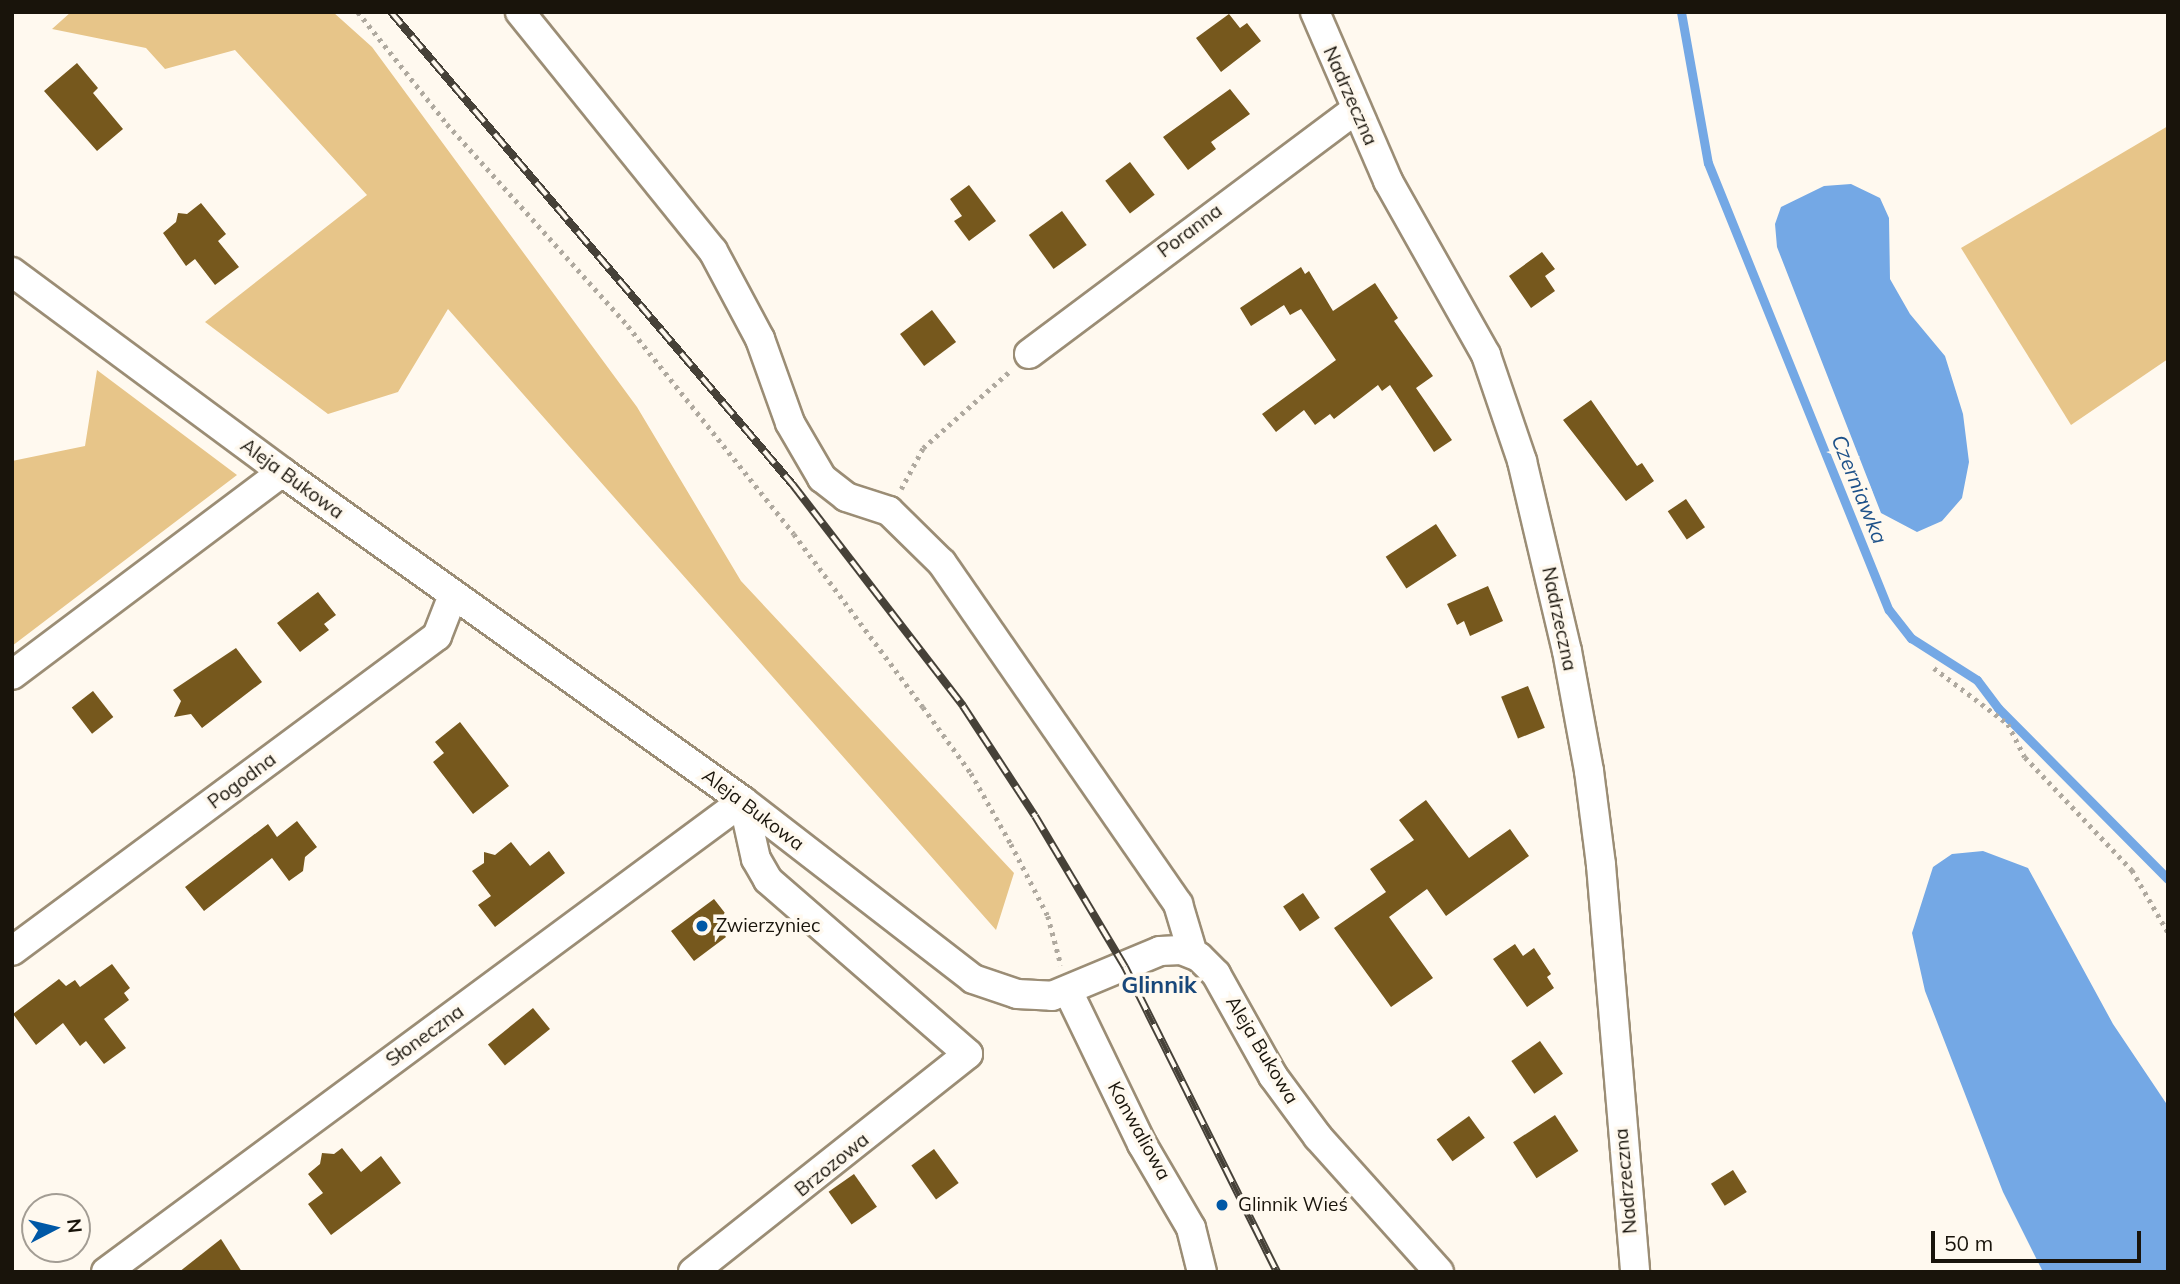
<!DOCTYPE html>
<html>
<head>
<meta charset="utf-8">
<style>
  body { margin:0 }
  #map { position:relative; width:2180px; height:1284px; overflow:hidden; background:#fff9ef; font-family:Mulish,sans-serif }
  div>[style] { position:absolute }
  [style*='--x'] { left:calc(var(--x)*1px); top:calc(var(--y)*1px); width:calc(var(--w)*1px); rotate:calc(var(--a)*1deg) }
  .green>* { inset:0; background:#e7c589 }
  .water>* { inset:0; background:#74a8e5 }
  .stream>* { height:9px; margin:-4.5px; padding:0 4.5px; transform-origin:4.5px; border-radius:4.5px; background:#74a8e5 }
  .building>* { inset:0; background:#76581d; transform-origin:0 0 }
  .path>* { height:4.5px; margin-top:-2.25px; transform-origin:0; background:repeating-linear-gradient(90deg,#afa99f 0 3.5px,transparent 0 8.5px) }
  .roads { filter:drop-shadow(2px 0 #9b8d75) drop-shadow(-2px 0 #9b8d75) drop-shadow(0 2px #9b8d75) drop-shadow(0 -2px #9b8d75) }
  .minor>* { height:28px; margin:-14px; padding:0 14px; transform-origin:14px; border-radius:14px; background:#fff }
  .rail>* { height:8px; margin-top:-4px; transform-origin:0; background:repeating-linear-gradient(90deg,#fff9ef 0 16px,#464138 0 32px); box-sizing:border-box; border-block:2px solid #464138 }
  .dots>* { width:19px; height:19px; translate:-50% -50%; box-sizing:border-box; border:4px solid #fff9ef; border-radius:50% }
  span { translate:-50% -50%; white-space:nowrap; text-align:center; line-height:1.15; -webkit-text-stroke:7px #fff9ef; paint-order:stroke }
  .street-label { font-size:19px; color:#19140b }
  .poi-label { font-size:19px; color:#19140b }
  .left { translate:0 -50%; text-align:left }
  .water-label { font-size:21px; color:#1d5189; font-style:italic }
  .quarter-label { font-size:23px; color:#18477a; font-weight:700 }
  .frame { position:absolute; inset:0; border:14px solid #19140b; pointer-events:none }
  .north { position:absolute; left:21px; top:1193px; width:70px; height:70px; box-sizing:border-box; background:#fff9ef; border:2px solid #a39d94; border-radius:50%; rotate:83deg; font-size:19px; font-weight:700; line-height:28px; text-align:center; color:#19140b }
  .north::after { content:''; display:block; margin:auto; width:24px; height:32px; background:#0058a6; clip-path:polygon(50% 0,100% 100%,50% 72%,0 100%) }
  .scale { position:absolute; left:1931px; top:1231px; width:210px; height:32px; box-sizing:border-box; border:4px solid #19140b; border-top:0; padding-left:9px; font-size:21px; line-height:24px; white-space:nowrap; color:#19140b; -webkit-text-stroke:5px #fff9ef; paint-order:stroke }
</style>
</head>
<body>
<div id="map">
  <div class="green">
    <div style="clip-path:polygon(71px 12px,333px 12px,372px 47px,637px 407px,741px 581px,1014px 873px,996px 930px,448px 309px,398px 392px,328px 414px,205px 322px,367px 195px,235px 50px,165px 69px,146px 48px,52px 29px)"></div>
    <div style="clip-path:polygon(2168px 126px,2168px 359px,2071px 425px,1961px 248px)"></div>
    <div style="clip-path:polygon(97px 370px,237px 475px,12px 646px,12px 461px,85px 446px)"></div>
  </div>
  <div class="water">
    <div style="clip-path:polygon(1851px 184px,1880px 198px,1889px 218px,1890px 279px,1910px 314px,1945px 356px,1963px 414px,1969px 462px,1962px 498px,1942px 521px,1917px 532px,1881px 513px,1777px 247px,1775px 224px,1781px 207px,1824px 186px)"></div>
    <div style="clip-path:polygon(1983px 851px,2028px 868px,2113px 1024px,2168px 1106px,2168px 1272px,2043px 1272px,2003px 1192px,1925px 991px,1912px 933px,1933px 867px,1952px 854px)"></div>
  </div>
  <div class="stream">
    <div style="--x:1681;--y:12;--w:153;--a:79.9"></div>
    <div style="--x:1708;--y:163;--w:482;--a:68"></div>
    <div style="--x:1889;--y:610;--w:36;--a:52"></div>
    <div style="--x:1911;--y:638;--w:78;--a:32.5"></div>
    <div style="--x:1977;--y:680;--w:35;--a:53"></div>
    <div style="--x:1998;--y:708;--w:241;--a:45.2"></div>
  </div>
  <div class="building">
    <div style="clip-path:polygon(1229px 14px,1240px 28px,1247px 23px,1261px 41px,1221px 72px,1196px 38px)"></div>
    <div style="clip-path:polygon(77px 63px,98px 88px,93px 93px,123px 129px,97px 151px,44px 91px)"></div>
    <div style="clip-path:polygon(1230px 89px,1250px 114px,1211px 142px,1216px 149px,1188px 170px,1163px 137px)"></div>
    <div style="left:1130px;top:162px;width:41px;height:31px;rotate:53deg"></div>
    <div style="clip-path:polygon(969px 185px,996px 221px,969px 241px,954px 221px,962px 216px,950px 199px)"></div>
    <div style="clip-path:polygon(201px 203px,226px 234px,218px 241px,239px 267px,215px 285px,195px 259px,186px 266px,163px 233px,176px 222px,178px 213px,187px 214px)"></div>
    <div style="left:1062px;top:211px;width:42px;height:41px;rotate:54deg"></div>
    <div style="clip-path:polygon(1542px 252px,1555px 269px,1545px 276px,1555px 291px,1531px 308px,1509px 276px)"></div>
    <div style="clip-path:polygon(1301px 267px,1305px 274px,1309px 271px,1333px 311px,1375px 283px,1398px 318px,1394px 321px,1433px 376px,1416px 388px,1452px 440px,1434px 452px,1390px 385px,1382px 391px,1378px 385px,1334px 419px,1330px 414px,1315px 425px,1304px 410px,1276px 432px,1262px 414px,1336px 360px,1301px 309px,1290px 315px,1284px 305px,1251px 326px,1240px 308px)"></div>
    <div style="left:932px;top:310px;width:40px;height:40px;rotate:53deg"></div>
    <div style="clip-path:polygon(1591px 400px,1637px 466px,1642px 463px,1654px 481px,1626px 501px,1563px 420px)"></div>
    <div style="left:1686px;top:499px;width:34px;height:22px;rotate:56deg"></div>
    <div style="left:1436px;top:524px;width:38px;height:60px;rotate:57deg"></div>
    <div style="clip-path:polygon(1488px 586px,1503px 621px,1470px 636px,1464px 621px,1457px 625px,1447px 604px)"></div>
    <div style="clip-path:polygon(318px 592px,336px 615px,324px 624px,329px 630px,300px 652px,277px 623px)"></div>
    <div style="clip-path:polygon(236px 648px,262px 682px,202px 728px,191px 714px,174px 717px,181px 701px,173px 690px)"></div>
    <div style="left:1528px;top:686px;width:45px;height:29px;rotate:68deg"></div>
    <div style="left:93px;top:691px;width:33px;height:27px;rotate:52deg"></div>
    <div style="clip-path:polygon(460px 722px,509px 786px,473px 814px,433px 762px,444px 753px,435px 742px)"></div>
    <div style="clip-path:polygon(1426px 800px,1469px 858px,1510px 829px,1529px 856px,1446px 916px,1427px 889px,1389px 917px,1433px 978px,1391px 1007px,1334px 928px,1386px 892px,1370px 869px,1414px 840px,1399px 820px)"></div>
    <div style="clip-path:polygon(297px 821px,317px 847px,305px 857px,303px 871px,289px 881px,272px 858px,204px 911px,185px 887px,268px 824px,277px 837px)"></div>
    <div style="clip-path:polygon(511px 842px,530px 866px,549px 851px,565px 873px,495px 927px,478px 905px,491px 896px,472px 871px,484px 863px,484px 852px,495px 855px)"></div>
    <div style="left:1303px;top:893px;width:30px;height:24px;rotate:56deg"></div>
    <div style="clip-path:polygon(714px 899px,732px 922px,721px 930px,726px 937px,694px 961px,671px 931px)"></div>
    <div style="clip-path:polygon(1515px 944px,1523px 956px,1534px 948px,1551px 974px,1547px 977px,1554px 988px,1527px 1007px,1493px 959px)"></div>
    <div style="clip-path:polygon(112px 964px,130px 988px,124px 993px,129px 1000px,104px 1019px,126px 1048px,104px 1064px,86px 1041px,80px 1046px,63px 1023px,36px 1045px,13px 1014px,59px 979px,66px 986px,75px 980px,80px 987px)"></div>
    <div style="left:533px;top:1008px;width:27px;height:58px;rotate:51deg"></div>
    <div style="left:1540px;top:1041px;width:40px;height:35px;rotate:55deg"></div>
    <div style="left:1555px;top:1115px;width:43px;height:50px;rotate:57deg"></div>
    <div style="left:1469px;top:1116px;width:27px;height:40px;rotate:54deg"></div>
    <div style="clip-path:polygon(342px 1148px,361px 1172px,381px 1156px,401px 1183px,331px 1235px,308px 1204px,323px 1193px,308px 1174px,320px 1164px,322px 1153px,334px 1154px)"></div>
    <div style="left:934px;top:1149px;width:42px;height:28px;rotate:54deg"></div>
    <div style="left:1733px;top:1170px;width:26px;height:26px;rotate:58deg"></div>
    <div style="left:854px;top:1174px;width:40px;height:31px;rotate:55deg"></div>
    <div style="clip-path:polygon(221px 1239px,242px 1272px,179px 1272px,212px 1246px)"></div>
  </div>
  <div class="path">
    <div style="--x:358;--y:12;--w:143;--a:51.5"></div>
    <div style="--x:447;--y:124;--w:271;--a:48.1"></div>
    <div style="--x:628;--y:326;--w:266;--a:51.4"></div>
    <div style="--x:794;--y:534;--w:216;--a:53.3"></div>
    <div style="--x:923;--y:707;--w:82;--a:54"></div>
    <div style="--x:971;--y:773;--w:81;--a:60.6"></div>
    <div style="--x:1011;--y:844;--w:81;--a:62.8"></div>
    <div style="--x:1048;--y:916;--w:51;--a:75.1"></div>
    <div style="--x:901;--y:489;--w:47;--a:-61.8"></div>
    <div style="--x:923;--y:448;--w:116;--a:-41.5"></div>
    <div style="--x:1934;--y:668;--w:93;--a:37.1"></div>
    <div style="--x:2008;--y:724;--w:37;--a:63"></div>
    <div style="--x:2025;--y:757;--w:156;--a:46.6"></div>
    <div style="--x:2132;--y:870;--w:72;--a:59.9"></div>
  </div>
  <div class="roads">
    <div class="minor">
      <div style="--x:520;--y:12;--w:307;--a:51.1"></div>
      <div style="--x:713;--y:251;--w:100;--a:61.9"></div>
      <div style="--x:760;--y:339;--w:89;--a:70.3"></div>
      <div style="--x:790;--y:423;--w:64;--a:59.8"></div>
      <div style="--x:822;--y:478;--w:31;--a:38"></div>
      <div style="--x:846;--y:497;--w:45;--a:18"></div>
      <div style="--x:889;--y:511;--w:74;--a:44.5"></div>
      <div style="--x:942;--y:563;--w:415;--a:55.3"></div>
      <div style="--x:1178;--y:904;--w:52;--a:73.3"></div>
      <div style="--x:1315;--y:12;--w:184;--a:66.6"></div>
      <div style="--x:1388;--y:181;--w:200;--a:60.6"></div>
      <div style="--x:1486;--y:355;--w:112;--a:71.2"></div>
      <div style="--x:1522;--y:461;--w:195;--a:76.7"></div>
      <div style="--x:1567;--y:651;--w:122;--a:79.6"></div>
      <div style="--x:1589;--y:771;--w:95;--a:82.7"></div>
      <div style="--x:1601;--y:865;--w:408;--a:85.2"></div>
      <div style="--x:12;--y:272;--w:336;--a:36.5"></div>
      <div style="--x:282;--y:472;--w:566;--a:35.51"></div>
      <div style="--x:743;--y:801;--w:291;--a:37.7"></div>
      <div style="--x:973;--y:979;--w:46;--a:18.8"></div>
      <div style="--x:1017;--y:994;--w:35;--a:3"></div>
      <div style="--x:1052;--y:996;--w:117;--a:-22.6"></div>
      <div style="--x:1160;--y:951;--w:21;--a:-3"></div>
      <div style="--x:1181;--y:950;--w:19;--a:21"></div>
      <div style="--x:1199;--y:957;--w:24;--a:45"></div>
      <div style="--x:1216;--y:974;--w:117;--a:60.8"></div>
      <div style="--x:1273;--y:1076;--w:76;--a:53.6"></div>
      <div style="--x:1318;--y:1137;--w:181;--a:48.1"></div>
      <div style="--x:1029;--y:354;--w:406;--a:-36.8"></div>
      <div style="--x:12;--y:675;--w:338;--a:-36.9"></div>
      <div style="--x:12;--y:951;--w:529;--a:-36.54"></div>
      <div style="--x:437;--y:636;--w:44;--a:-68.7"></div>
      <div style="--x:1069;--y:993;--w:168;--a:64.2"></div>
      <div style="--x:1142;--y:1144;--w:97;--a:59.7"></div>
      <div style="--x:1191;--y:1228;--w:45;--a:76"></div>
      <div style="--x:106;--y:1272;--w:792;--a:-36.48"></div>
      <div style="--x:743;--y:801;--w:59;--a:77.4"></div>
      <div style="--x:756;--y:859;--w:24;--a:60"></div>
      <div style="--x:768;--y:880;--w:265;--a:41"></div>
      <div style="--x:968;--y:1054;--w:351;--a:141.6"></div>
    </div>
  </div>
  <div class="rail">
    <div style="--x:391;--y:12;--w:621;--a:49.64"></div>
    <div style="--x:793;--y:485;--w:279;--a:52.4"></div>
    <div style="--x:963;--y:706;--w:131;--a:56.8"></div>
    <div style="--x:1035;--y:816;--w:176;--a:59.2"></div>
    <div style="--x:1125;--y:967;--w:341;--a:63.5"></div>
  </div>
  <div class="dots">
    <div style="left:702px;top:926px;background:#0058a6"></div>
    <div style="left:1222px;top:1205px;background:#0058a6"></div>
  </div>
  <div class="street-label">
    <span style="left:1350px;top:96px;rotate:66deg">Nadrzeczna</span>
    <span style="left:1190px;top:231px;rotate:-37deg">Poranna</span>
    <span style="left:292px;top:479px;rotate:36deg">Aleja Bukowa</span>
    <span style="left:1559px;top:619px;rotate:78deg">Nadrzeczna</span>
    <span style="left:242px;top:781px;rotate:-37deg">Pogodna</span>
    <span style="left:753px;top:810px;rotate:37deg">Aleja Bukowa</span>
    <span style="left:425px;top:1036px;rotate:-36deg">Słoneczna</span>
    <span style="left:1262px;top:1050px;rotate:59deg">Aleja Bukowa</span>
    <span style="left:1139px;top:1131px;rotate:61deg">Konwaliowa</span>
    <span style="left:832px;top:1165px;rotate:-39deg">Brzozowa</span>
    <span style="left:1626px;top:1181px;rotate:-95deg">Nadrzeczna</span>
  </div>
  <div class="poi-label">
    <span class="left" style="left:716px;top:926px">Zwierzyniec</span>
    <span class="left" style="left:1238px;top:1205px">Glinnik Wieś</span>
  </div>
  <div class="water-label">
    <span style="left:1860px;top:489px;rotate:68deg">Czerniawka</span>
  </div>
  <div class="quarter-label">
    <span style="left:1159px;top:985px">Glinnik</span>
  </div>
  <div class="frame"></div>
  <div class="north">N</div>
  <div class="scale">50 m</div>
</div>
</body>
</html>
